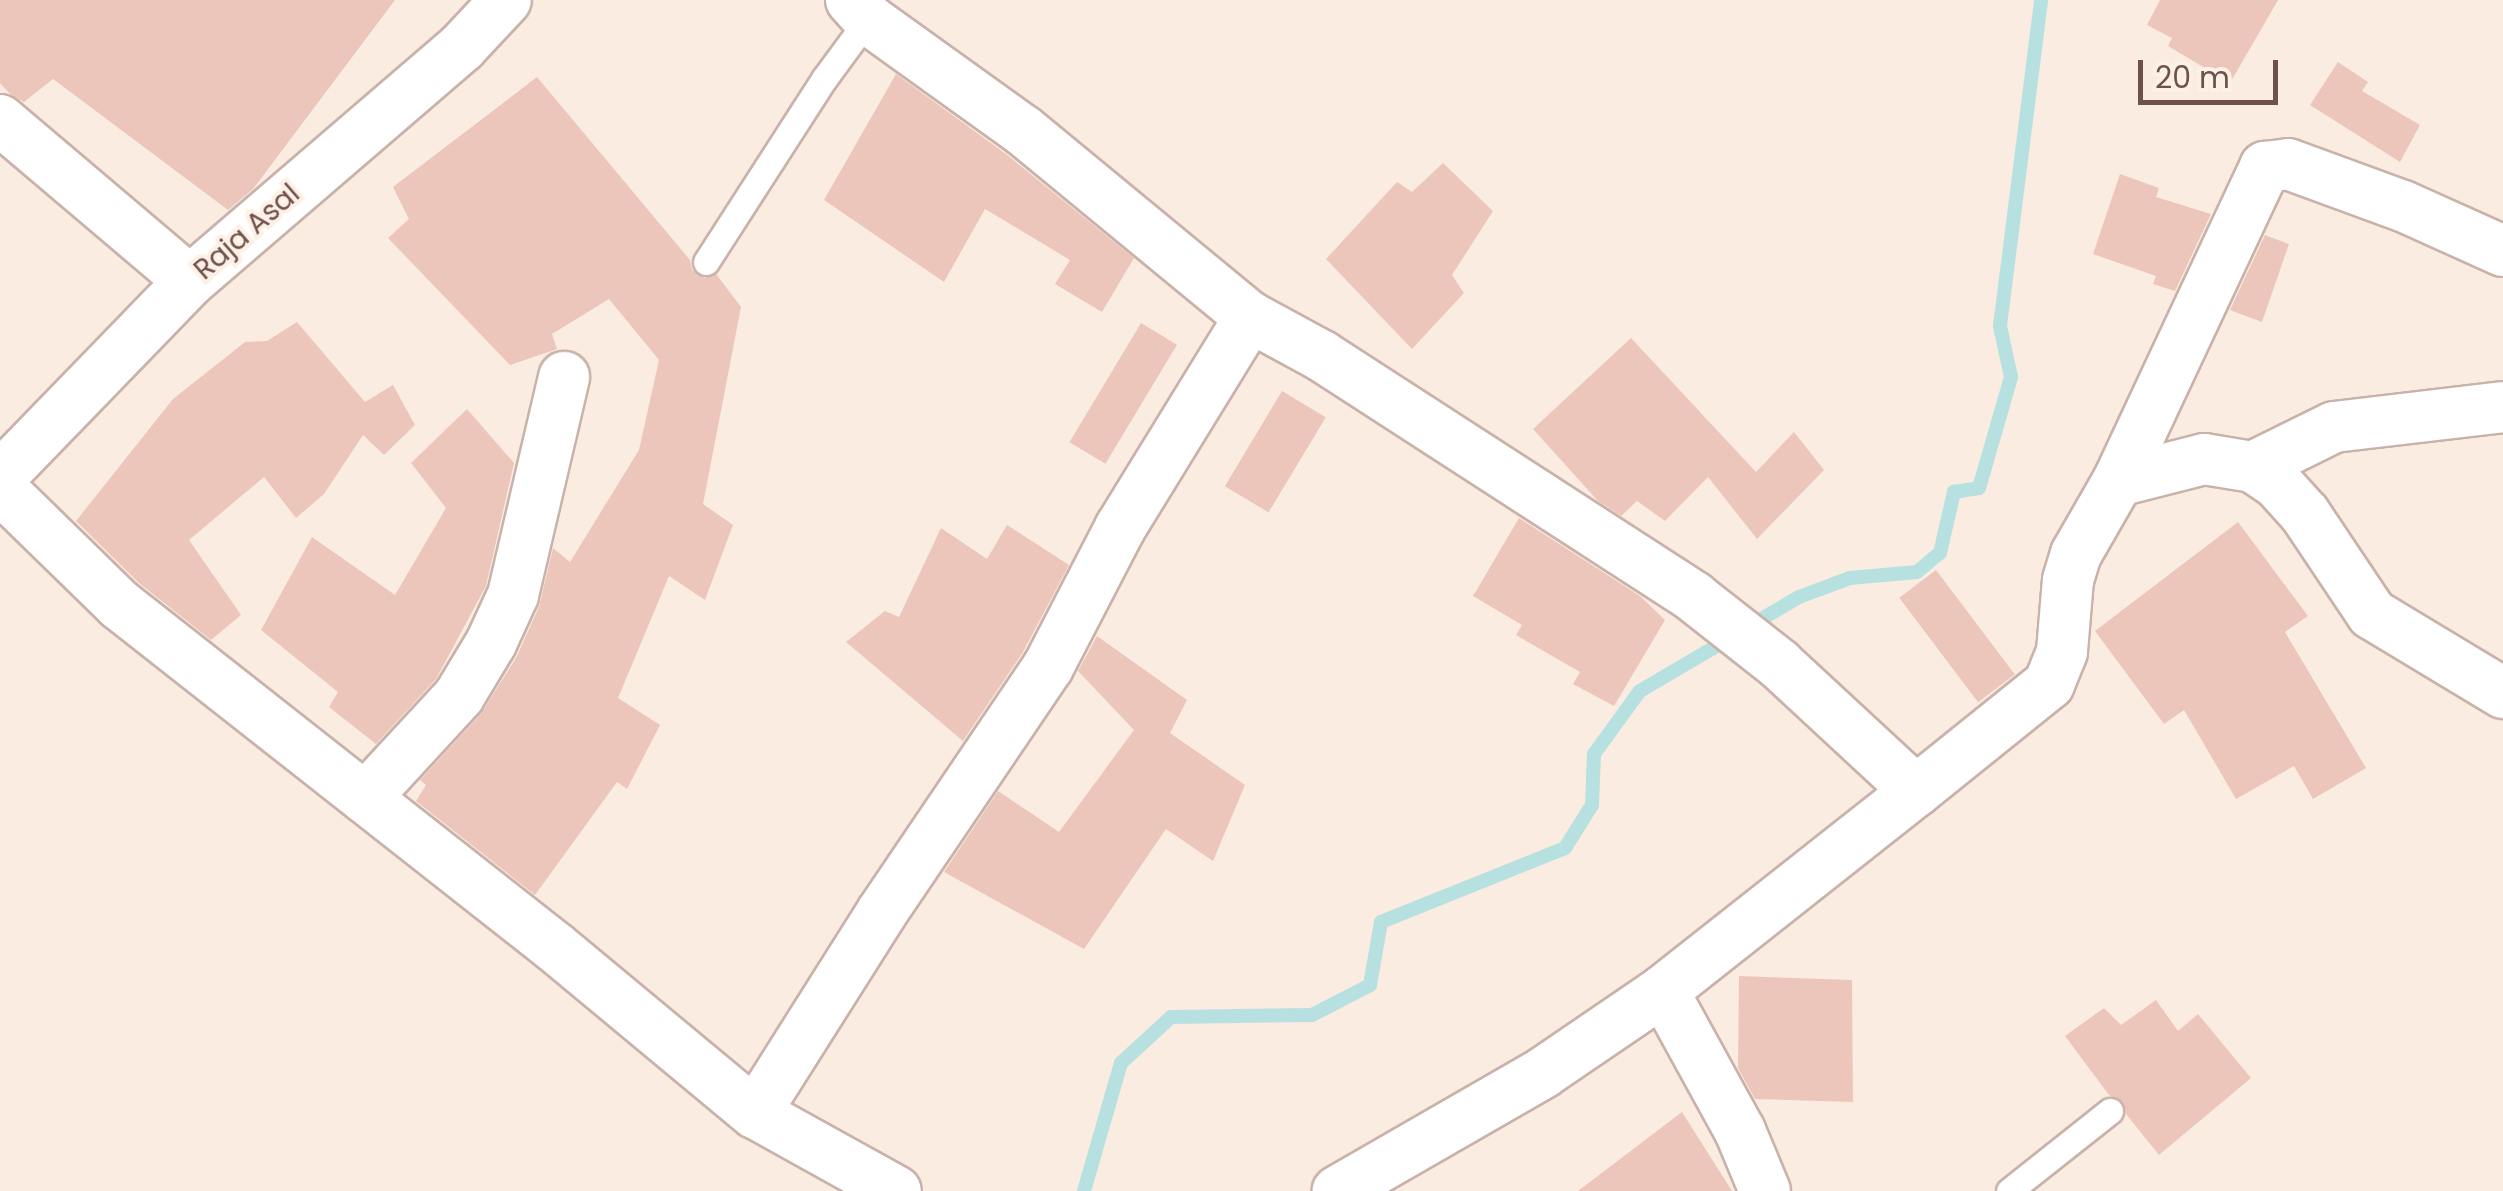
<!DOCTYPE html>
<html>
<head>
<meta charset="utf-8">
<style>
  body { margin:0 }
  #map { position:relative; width:2503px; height:1191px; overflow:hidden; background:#faece1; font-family:Poppins,sans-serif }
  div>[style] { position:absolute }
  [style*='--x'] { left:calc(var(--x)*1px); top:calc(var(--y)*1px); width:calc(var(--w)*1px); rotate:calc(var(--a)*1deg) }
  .stream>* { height:14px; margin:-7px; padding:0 7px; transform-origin:7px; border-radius:7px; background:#b7e1e0 }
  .building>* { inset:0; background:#edc6bb; transform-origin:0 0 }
  .roads { filter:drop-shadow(2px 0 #c9b2a9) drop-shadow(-2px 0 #c9b2a9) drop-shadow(0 2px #c9b2a9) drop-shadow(0 -2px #c9b2a9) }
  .lane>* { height:25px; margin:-12.5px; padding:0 12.5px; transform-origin:12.5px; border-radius:12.5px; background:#fff }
  .street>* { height:50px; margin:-25px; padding:0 25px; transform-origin:25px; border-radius:25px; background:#fff }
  span { translate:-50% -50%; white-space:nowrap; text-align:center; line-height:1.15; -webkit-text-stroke:8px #fdf0e6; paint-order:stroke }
  .street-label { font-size:28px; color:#6e514a }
  .scale { position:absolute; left:2138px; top:60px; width:140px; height:45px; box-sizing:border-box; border:5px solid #6e514a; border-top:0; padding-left:12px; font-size:30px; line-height:35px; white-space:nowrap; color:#6e514a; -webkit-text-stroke:8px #fdf0e6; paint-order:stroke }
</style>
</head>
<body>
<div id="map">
  <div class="stream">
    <div style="--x:1748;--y:627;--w:59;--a:-30.5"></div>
    <div style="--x:1799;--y:597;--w:54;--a:-20.4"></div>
    <div style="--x:1850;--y:578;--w:67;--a:-5.1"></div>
    <div style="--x:1917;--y:572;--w:30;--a:-40"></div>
    <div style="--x:1940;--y:553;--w:63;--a:-77.1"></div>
    <div style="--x:1954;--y:492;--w:25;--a:-9"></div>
    <div style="--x:1979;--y:488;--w:116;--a:-73.9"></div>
    <div style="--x:2011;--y:377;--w:52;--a:-102.2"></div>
    <div style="--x:2000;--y:326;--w:329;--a:-82.8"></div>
    <div style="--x:1084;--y:1191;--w:133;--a:-73.9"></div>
    <div style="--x:1121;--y:1063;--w:68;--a:-42.6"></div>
    <div style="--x:1171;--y:1017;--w:141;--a:-0.8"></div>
    <div style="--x:1312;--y:1015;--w:65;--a:-27.3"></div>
    <div style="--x:1370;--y:985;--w:64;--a:-80.1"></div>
    <div style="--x:1381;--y:922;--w:198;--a:-21.9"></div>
    <div style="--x:1565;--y:848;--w:51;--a:-57.9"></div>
    <div style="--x:1592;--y:805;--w:51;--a:-87.8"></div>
    <div style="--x:1594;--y:754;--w:78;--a:-53.9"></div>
    <div style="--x:1640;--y:691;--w:104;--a:-30.5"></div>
  </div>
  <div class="building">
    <div style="clip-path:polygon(0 0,395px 0,253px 189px,228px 210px,53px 79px,24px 102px,10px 94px,0 83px)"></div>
    <div style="clip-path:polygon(2160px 0,2278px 0,2230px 83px,2168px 46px,2172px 38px,2147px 25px)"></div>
    <div style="clip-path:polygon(2338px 62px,2368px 82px,2362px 91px,2420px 125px,2400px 162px,2310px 105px)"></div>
    <div style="clip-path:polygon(896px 74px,1006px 154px,1134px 258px,1102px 312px,1055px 284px,1070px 260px,985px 209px,944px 282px,824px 200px)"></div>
    <div style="clip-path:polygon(537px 77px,690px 260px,692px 270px,704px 278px,716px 274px,741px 307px,703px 504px,733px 525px,705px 600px,669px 576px,618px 698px,660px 725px,627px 789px,617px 782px,535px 895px,416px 801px,426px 785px,420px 780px,480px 715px,516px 658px,539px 607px,553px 548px,570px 562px,639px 450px,659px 360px,609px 299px,552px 334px,557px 349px,510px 365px,388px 238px,409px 219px,393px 187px)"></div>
    <div style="clip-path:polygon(1443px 163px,1493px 211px,1452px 275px,1464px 293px,1412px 349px,1326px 259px,1397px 182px,1412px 192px)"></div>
    <div style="clip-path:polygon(2120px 174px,2159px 188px,2156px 197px,2211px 214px,2175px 291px,2153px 284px,2156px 276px,2093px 254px)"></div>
    <div style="clip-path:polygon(2265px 235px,2289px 244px,2262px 322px,2230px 310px)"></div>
    <div style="clip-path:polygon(297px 322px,365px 402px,393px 385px,415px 425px,384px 455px,363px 435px,324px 494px,296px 518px,264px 477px,189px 540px,241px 615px,211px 640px,139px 583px,76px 521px,173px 399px,245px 342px,267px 341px)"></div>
    <div style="left:1141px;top:323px;width:42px;height:139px;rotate:31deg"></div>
    <div style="clip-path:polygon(1631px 338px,1756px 472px,1794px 432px,1824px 470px,1757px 539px,1708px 477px,1665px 521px,1637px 501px,1621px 516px,1598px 501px,1533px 429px)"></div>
    <div style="left:1282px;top:391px;width:51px;height:111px;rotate:31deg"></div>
    <div style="clip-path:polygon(467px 409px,514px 463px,486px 586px,436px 679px,376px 744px,329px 707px,338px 692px,261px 630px,312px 537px,395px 595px,446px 508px,411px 463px)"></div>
    <div style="clip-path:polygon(1519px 518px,1640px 596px,1665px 620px,1614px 706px,1573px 684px,1580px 672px,1516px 635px,1522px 625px,1473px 596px)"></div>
    <div style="clip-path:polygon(2238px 522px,2308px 616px,2285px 632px,2366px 768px,2313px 799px,2294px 766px,2236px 799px,2184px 710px,2164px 724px,2095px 631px)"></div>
    <div style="clip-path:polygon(1007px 525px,1069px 565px,1023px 652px,963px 741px,846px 642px,885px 611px,899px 617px,941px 528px,987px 559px)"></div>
    <div style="left:1936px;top:570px;width:131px;height:46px;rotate:53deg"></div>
    <div style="clip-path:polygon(1097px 636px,1187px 700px,1170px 733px,1245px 785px,1213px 861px,1166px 829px,1084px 949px,944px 872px,998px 791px,1059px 832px,1134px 730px,1078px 671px)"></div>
    <div style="clip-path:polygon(1739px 976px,1852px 980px,1853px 1102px,1755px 1099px,1738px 1068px)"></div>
    <div style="clip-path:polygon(2156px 1000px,2178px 1031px,2198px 1014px,2251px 1078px,2159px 1155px,2126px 1114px,2123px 1102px,2109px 1095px,2065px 1036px,2104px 1008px,2121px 1025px)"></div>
    <div style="clip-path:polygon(1682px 1112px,1732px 1191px,1578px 1191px)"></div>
  </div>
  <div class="roads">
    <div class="lane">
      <div style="--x:706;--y:262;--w:218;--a:-57.2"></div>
      <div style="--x:824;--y:79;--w:74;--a:-53.7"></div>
      <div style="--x:2009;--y:1191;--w:129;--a:-38.4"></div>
    </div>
    <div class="street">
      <div style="--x:851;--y:0;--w:25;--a:48"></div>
      <div style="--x:868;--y:19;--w:192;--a:35.7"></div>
      <div style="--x:1024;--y:131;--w:293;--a:39.5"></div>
      <div style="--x:1250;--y:317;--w:82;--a:28.4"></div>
      <div style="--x:1322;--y:356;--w:443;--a:32.9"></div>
      <div style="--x:1694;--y:597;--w:108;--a:38.2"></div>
      <div style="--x:1779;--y:664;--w:187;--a:42.8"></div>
      <div style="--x:1916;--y:791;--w:323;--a:141.7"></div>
      <div style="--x:1663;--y:991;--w:145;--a:145.7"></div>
      <div style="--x:1543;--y:1073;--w:237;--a:150.1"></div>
      <div style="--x:0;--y:120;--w:249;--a:40.3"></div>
      <div style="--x:2253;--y:467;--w:90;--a:-26.3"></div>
      <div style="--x:2334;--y:427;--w:170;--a:-6.7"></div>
      <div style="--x:0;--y:477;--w:273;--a:-45.9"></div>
      <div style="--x:190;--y:281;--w:359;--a:-40.7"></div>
      <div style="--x:462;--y:47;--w:64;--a:-46.9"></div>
      <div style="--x:2118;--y:481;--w:89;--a:-14.3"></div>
      <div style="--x:2204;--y:459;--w:50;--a:9.3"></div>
      <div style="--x:2253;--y:467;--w:29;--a:34"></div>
      <div style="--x:2277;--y:483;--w:42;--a:47.9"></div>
      <div style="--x:2305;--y:514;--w:120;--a:56.2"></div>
      <div style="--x:2372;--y:614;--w:153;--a:31.1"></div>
      <div style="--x:0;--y:488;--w:168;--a:44.3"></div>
      <div style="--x:120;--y:605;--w:555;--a:38.19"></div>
      <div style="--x:556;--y:948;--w:259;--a:39.7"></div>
      <div style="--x:755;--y:1113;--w:161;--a:29"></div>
      <div style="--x:1916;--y:791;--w:171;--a:-38.8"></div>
      <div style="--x:2049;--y:684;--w:35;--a:-68"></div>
      <div style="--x:2062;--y:651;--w:71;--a:-85.2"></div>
      <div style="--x:2068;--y:580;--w:27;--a:-73"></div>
      <div style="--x:2076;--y:554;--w:84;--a:-60.1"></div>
      <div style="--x:2118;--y:481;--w:347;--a:-64.9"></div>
      <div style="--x:2265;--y:167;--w:23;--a:-7"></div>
      <div style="--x:2288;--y:164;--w:122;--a:20.1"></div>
      <div style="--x:2403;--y:206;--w:110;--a:24.2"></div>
      <div style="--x:365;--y:798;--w:139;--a:-47.3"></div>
      <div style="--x:459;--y:696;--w:62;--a:-58.9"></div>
      <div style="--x:491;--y:643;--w:53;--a:-65.4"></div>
      <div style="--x:513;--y:595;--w:224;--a:-76.8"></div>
      <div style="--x:1663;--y:991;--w:160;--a:61.2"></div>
      <div style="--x:1740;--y:1131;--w:65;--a:67.4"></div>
      <div style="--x:755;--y:1113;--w:238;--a:-57.7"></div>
      <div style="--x:882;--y:912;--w:296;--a:-55.9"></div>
      <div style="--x:1048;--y:667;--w:157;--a:-62.6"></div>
      <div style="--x:1120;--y:528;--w:248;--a:-58.4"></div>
    </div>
  </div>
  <div class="street-label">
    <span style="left:247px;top:232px;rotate:-41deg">Raja Asal</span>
  </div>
  <div class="scale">20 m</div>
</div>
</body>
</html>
